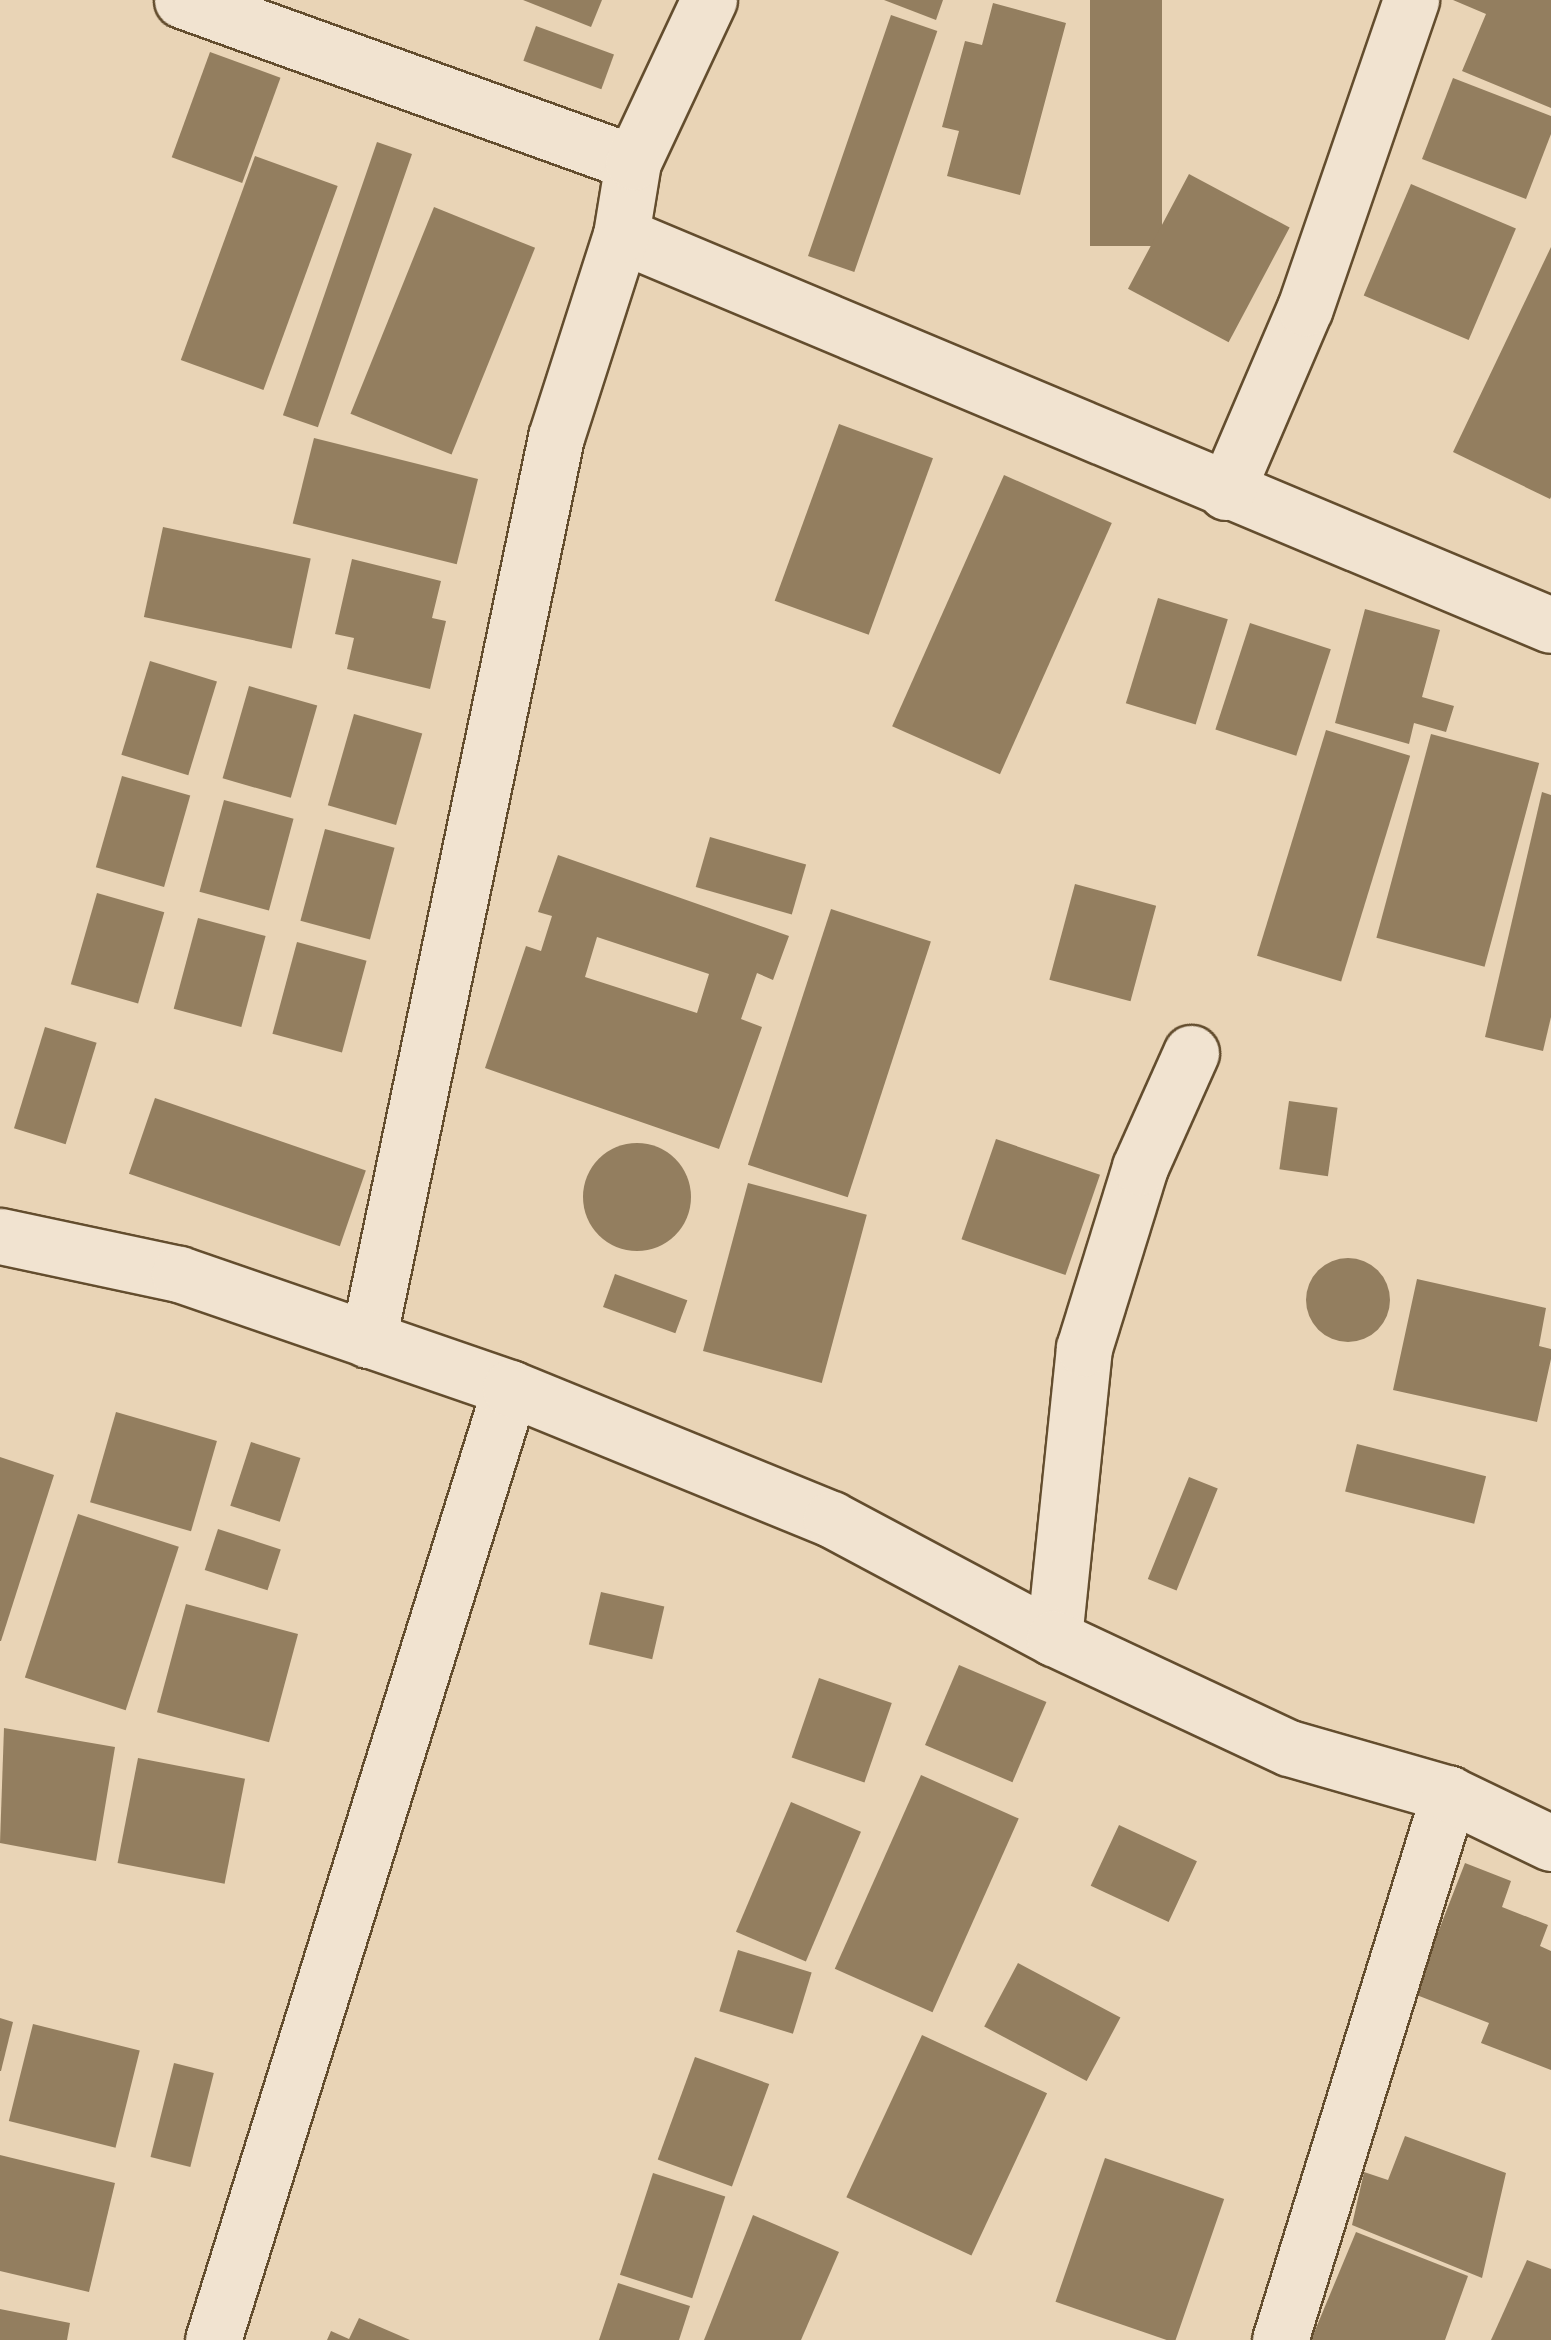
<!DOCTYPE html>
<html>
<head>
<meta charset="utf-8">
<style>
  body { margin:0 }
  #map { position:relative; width:1551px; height:2340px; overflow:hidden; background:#e9d4b6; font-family:"IM FELL DW Pica",serif }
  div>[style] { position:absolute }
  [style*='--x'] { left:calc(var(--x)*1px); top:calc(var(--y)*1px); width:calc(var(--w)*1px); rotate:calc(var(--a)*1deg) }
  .building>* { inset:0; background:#937e5f; transform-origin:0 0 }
  .round { border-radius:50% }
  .roads { filter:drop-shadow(2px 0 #634d2e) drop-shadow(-2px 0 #634d2e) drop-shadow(0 2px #634d2e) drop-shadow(0 -2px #634d2e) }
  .street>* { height:55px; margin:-27.5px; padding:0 27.5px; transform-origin:27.5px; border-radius:27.5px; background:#f1e3d0 }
  .secondary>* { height:55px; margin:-27.5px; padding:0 27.5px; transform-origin:27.5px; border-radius:27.5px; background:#f1e3d0 }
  span { translate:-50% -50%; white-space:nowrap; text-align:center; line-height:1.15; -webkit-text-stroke:9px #f1e3d0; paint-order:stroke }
</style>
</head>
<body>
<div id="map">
  <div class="building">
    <div style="clip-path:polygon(523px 0,602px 0,591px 27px)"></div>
    <div style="clip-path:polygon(884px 0,943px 0,936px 20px)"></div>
    <div style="left:1090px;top:0;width:72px;height:246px"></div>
    <div style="clip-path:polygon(1453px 0,1551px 0,1551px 108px,1462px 71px,1486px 14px)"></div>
    <div style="clip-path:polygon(993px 3px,1066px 23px,1020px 195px,947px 176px,959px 131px,942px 127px,965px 41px,982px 45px)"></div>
    <div style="left:891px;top:15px;width:49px;height:255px;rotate:19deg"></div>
    <div style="left:536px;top:26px;width:83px;height:37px;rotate:20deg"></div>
    <div style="left:210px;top:52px;width:75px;height:112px;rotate:20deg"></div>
    <div style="clip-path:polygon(1453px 78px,1551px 116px,1551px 134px,1526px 199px,1422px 159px)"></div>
    <div style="left:377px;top:142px;width:37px;height:289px;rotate:19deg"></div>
    <div style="left:255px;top:156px;width:88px;height:217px;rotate:20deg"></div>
    <div style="left:1189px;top:174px;width:114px;height:130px;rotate:28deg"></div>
    <div style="left:1411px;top:184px;width:114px;height:121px;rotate:23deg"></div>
    <div style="left:434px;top:207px;width:109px;height:223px;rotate:22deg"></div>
    <div style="clip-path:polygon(1551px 247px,1551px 497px,1550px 499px,1453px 452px)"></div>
    <div style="left:839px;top:424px;width:100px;height:188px;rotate:20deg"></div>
    <div style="left:314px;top:438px;width:169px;height:88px;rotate:14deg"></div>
    <div style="left:1004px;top:475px;width:118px;height:275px;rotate:24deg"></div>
    <div style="left:163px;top:527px;width:151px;height:92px;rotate:12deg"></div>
    <div style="clip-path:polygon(352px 559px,441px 581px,432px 618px,446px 621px,430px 689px,347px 669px,354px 638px,335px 634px)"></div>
    <div style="left:1158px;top:598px;width:73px;height:110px;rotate:17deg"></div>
    <div style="clip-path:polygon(1365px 609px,1440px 630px,1422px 697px,1454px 706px,1446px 732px,1414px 723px,1409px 744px,1335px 723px)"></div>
    <div style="left:1250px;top:623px;width:85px;height:112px;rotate:18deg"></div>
    <div style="left:150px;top:661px;width:70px;height:98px;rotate:17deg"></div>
    <div style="left:249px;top:686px;width:71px;height:96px;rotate:16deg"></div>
    <div style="left:354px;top:714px;width:71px;height:95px;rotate:16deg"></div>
    <div style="left:1326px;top:730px;width:88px;height:236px;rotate:17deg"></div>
    <div style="left:1431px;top:734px;width:112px;height:211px;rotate:15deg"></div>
    <div style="left:122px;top:776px;width:71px;height:95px;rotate:16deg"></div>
    <div style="clip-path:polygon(1542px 792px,1551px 795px,1551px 1017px,1543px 1051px,1485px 1037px)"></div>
    <div style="left:224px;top:800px;width:72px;height:95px;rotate:15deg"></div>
    <div style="left:325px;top:829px;width:72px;height:95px;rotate:15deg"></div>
    <div style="left:710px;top:837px;width:100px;height:52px;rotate:16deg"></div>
    <div style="clip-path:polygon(evenodd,558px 855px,789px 936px,773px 980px,757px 973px,741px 1019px,762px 1027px,719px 1149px,485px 1068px,526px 946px,541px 951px,552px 916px,538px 912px,558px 855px,597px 937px,709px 974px,697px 1013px,585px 977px,597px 937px)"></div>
    <div style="left:1075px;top:884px;width:84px;height:99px;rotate:15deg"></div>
    <div style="left:97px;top:893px;width:70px;height:95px;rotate:16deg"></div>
    <div style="left:831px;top:909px;width:105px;height:269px;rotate:18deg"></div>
    <div style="left:198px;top:918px;width:70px;height:94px;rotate:15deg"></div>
    <div style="left:297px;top:942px;width:72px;height:95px;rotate:15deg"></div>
    <div style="left:45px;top:1027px;width:54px;height:106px;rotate:17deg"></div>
    <div style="left:155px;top:1098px;width:223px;height:80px;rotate:19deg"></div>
    <div style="left:1289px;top:1101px;width:49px;height:69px;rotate:8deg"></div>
    <div style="left:996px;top:1139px;width:110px;height:106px;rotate:19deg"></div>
    <div class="round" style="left:583px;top:1143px;width:108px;height:108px"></div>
    <div style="left:748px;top:1183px;width:123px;height:174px;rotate:15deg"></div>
    <div class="round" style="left:1306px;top:1258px;width:84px;height:84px"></div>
    <div style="left:615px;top:1274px;width:77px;height:35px;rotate:20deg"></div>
    <div style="clip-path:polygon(1417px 1279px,1546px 1308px,1539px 1346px,1551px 1349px,1551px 1359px,1537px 1422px,1393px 1390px)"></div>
    <div style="left:116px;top:1412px;width:105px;height:94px;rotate:16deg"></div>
    <div style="left:251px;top:1442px;width:52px;height:67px;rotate:18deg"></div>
    <div style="left:1357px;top:1444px;width:133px;height:49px;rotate:14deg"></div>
    <div style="clip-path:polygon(0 1457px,54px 1475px,1px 1641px,0 1641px)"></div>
    <div style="left:1189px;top:1477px;width:31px;height:110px;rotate:22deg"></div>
    <div style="left:78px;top:1514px;width:106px;height:172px;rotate:18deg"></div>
    <div style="left:218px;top:1529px;width:66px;height:43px;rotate:18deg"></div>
    <div style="left:601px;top:1592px;width:65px;height:54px;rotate:13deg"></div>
    <div style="left:186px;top:1604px;width:116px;height:112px;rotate:15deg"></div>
    <div style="left:959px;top:1665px;width:95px;height:87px;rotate:23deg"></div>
    <div style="left:819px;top:1678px;width:77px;height:84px;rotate:19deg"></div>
    <div style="clip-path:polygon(4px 1728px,115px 1747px,96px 1861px,0 1843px)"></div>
    <div style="left:138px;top:1758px;width:109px;height:107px;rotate:11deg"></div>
    <div style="left:921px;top:1775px;width:107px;height:212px;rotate:24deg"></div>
    <div style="left:791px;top:1802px;width:76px;height:141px;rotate:23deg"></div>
    <div style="left:1119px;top:1825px;width:86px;height:67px;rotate:25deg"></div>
    <div style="clip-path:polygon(1465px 1863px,1511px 1881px,1502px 1907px,1548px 1925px,1540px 1946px,1551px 1951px,1551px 2070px,1481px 2043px,1489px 2023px,1414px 1994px)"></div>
    <div style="left:738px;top:1950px;width:77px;height:64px;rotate:17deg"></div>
    <div style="left:1018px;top:1963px;width:116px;height:72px;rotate:28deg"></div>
    <div style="clip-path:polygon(0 2018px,13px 2022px,1px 2071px,0 2071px)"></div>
    <div style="left:33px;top:2024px;width:110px;height:100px;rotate:14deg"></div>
    <div style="left:922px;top:2035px;width:138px;height:179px;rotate:25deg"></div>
    <div style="left:695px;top:2057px;width:79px;height:109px;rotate:20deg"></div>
    <div style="left:174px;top:2063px;width:41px;height:97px;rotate:14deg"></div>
    <div style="clip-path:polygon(1405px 2136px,1506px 2173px,1482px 2278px,1352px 2225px,1364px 2172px,1388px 2180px)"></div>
    <div style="clip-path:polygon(0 2155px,115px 2183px,89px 2292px,0 2271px)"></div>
    <div style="left:1105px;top:2158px;width:126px;height:152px;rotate:19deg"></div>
    <div style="left:653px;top:2173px;width:76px;height:107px;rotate:18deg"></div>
    <div style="clip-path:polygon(753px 2215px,839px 2252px,801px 2340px,704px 2340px)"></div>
    <div style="clip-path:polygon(1356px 2232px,1468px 2276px,1445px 2340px,1311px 2340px)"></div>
    <div style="clip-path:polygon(1527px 2260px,1551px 2269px,1551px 2340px,1491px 2340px)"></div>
    <div style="clip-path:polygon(618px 2283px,690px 2306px,679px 2340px,599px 2340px)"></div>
    <div style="clip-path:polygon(0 2309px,70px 2323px,67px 2340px,0 2340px)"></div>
    <div style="clip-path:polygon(359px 2318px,410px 2340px,327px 2340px,331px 2331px,349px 2339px)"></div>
  </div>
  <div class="roads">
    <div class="street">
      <div style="--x:182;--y:0;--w:479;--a:19.8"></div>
      <div style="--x:621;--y:235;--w:1008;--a:22.75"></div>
      <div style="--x:1226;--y:492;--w:200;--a:-66.8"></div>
      <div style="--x:1305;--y:308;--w:326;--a:-71"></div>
      <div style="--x:368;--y:1340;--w:922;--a:-78.24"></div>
      <div style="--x:556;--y:437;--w:212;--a:-72.2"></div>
      <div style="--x:621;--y:235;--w:74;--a:-80.7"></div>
      <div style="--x:633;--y:162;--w:179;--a:-64.9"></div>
      <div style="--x:1054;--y:1638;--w:292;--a:-84.1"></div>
      <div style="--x:1084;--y:1348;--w:189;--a:-72.8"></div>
      <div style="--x:1140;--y:1167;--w:125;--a:-65.9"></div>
      <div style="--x:213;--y:2340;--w:997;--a:-72.67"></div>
      <div style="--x:1280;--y:2340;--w:572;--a:-72.8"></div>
    </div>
    <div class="secondary">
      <div style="--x:0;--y:1236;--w:183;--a:12"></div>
      <div style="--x:179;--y:1274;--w:350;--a:19"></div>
      <div style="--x:510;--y:1388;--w:347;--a:22.2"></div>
      <div style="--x:831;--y:1519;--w:253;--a:28.1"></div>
      <div style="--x:1054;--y:1638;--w:259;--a:25.1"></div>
      <div style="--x:1289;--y:1748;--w:166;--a:16"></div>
      <div style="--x:1449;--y:1794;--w:113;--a:25.7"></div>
    </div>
  </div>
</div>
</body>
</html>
